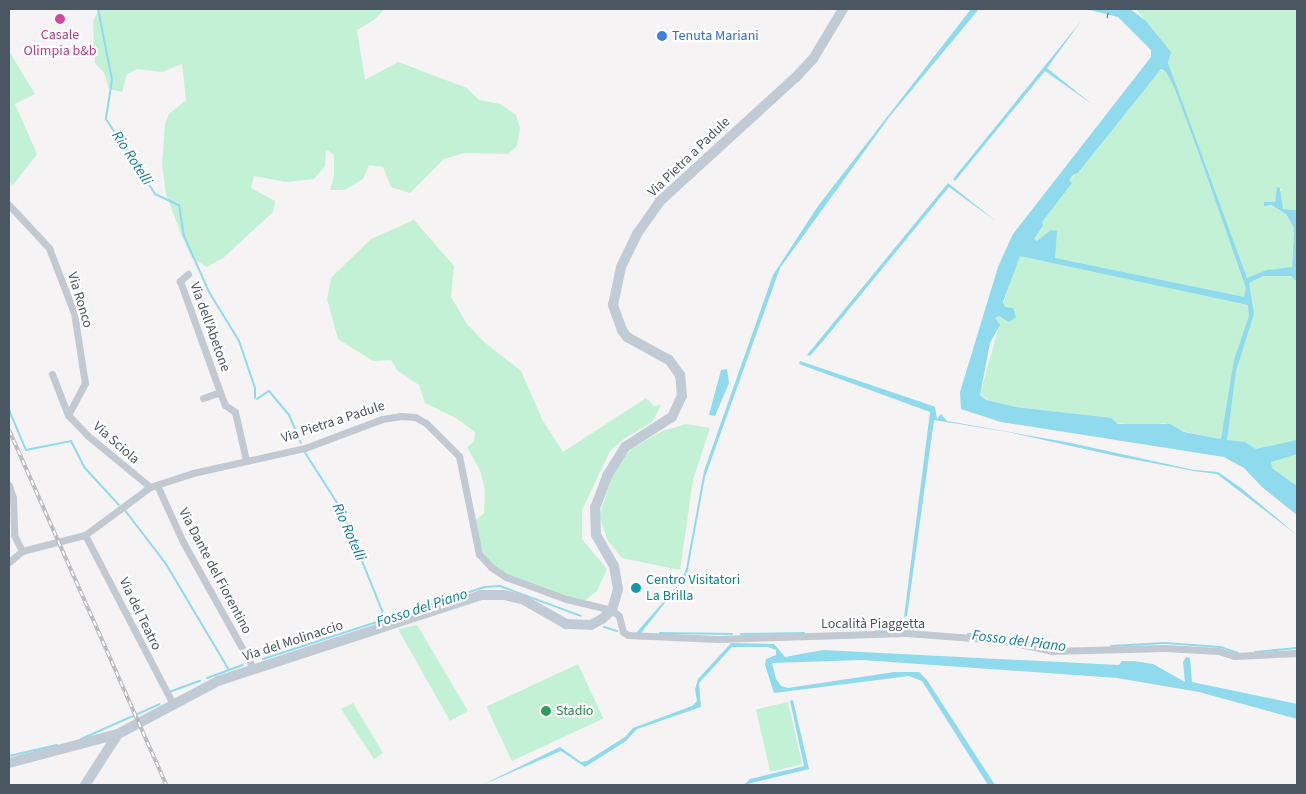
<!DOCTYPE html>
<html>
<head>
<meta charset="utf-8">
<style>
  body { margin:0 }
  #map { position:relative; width:1306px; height:794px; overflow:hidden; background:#f5f3f3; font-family:"Source Sans 3",sans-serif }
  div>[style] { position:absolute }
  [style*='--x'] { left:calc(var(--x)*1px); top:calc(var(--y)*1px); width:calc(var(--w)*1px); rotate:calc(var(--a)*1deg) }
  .green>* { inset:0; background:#c3f1d5; transform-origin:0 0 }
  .water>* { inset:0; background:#90daee }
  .stream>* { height:2px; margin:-1px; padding:0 1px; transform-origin:1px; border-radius:1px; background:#90daee }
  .ferry>* { height:1px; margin-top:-0.5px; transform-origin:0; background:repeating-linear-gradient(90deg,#0c7c9b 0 6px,transparent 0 11px) }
  .street>* { height:7px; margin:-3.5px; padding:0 3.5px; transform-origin:3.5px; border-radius:3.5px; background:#c1cad2 }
  .secondary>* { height:10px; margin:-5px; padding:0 5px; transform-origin:5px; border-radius:5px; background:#c1cbd6 }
  .rail>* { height:4px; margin-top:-2px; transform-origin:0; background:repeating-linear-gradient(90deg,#fff 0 5.5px,#b5b8bd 0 11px); box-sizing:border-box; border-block:1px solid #b5b8bd }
  .dots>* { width:14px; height:14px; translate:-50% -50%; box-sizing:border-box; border:2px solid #fff; border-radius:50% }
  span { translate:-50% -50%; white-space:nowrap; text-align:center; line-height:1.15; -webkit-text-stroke:4.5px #fff; paint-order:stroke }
  .hotel-label { font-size:14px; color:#b23c85 }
  .shop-label { font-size:14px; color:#366cbe }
  .left { translate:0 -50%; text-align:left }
  .street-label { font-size:14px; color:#4a5661 }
  .culture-label { font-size:14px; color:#0d838f }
  .leisure-label { font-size:14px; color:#27864d }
  .water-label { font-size:15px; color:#0c7c9b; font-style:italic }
  .frame { position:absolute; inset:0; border:10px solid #4a5661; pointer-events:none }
</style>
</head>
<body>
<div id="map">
  <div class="green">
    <div style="clip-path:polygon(99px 9px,385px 9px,374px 20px,357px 30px,365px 80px,398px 62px,467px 88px,479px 100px,500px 104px,516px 115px,520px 128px,517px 146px,508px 154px,464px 153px,444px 159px,410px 193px,391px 187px,383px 167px,369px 165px,363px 179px,345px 190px,330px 190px,334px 176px,334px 155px,326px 149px,325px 166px,314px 179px,286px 182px,254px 176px,251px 188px,275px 201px,273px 212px,223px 258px,207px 267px,192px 258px,181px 234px,166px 194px,162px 164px,165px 125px,169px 114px,186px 100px,182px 64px,162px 72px,137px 69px,127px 74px,122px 92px,109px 89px,104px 73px,95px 63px,93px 21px)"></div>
    <div style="clip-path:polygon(1136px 9px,1297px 9px,1297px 210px,1283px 209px,1279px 196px,1282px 189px,1277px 188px,1275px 202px,1264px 202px,1286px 214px,1294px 228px,1291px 276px,1297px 282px,1297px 486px,1273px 469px,1255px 449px,1226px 440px,1186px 432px,1163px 423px,1151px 426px,1116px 423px,1111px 419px,1002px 405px,989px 402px,980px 394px,999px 326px,994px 319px,1000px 315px,1014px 269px,1028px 238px,1034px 238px,1043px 227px,1041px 222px,1068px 180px,1079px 172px,1160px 70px,1167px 72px,1170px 52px)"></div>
    <div style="clip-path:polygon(9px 51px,35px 94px,15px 104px,37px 154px,13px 185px,9px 182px)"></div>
    <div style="clip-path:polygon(414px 220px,454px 266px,451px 297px,467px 324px,484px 342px,521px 371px,543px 421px,563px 452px,646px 398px,654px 406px,661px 405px,652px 422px,625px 438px,610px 451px,582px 510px,582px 539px,607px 569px,597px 591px,583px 602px,502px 573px,486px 558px,480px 545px,476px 520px,484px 513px,485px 490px,480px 470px,467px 447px,474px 442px,475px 432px,456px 418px,425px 403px,419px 385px,398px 371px,391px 360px,373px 361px,338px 339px,327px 299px,331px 278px,371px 239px)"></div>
    <div style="clip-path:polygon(686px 424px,710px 428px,693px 480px,680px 570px,622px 558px,608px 541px,599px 516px,617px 463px,633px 448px,662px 431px)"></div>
    <div style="clip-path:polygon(417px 625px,468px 711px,450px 721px,398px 629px)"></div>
    <div style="left:578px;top:664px;width:60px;height:101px;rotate:65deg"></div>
    <div style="left:788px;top:702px;width:64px;height:33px;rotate:77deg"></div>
    <div style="clip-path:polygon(353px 703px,383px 753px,374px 759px,341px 709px)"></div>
  </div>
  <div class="water">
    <div style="clip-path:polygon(971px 9px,979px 9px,890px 116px,780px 268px,705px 477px,687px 575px,641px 633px,636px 633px,680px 583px,686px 569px,704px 471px,773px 275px,818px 206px)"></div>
    <div style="clip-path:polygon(evenodd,1086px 9px,1130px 9px,1145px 20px,1171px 52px,1168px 63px,1247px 278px,1267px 270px,1292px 267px,1294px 228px,1286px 214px,1271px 205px,1264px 206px,1264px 202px,1275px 202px,1277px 187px,1280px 188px,1283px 209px,1297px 210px,1297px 282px,1291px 276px,1263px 276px,1249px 283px,1254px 314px,1236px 371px,1227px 440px,1245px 442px,1256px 449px,1297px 440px,1297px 454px,1271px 462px,1272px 468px,1297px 486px,1297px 515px,1262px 487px,1244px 468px,1224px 457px,1001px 422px,961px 409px,960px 392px,998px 267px,1013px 234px,1151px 57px,1151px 50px,1118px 17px,1086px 9px,1161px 69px,1166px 72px,1174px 87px,1198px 151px,1246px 288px,1244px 297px,1055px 258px,1057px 231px,1051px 230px,1037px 241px,1034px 239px,1043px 226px,1042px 222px,1072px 183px,1069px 180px,1073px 175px,1078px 173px,1161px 69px,1086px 9px,1020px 256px,1248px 305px,1249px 316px,1234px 360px,1221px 439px,1184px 432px,1170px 424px,1118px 424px,1111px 418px,1016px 407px,986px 400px,980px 395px,990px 343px,1000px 325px,995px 318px,999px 316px,1009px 322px,1016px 317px,1013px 308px,1005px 307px,1003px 302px,1020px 256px)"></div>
    <div style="clip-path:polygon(1082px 20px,1047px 68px,1093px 105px,1045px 71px,955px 181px,953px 179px)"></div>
    <div style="clip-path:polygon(948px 183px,997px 222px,949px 187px,823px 341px,810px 356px,807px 355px)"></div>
    <div style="clip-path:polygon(800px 361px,930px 405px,935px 407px,937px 419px,941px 414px,947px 421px,1071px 443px,1194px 470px,1218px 472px,1241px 488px,1297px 535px,1217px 474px,1194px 471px,1116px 456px,1008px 432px,934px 420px,907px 616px,904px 617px,930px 412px,799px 364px)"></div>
    <div style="clip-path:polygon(727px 369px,729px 383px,715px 416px,709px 415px,721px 370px)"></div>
    <div style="clip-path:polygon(731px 643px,774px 644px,785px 657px,823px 650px,1119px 665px,1122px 661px,1134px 661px,1153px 664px,1185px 682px,1183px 662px,1186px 657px,1190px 658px,1192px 682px,1297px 704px,1297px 719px,1199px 692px,1117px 678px,862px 660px,772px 663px,776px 679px,781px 686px,788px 688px,894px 672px,919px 672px,927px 680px,995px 785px,988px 785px,922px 681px,909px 676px,774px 693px,765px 665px,766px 659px,776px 655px,776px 650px,768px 647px,732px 647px,699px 683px,701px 707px,637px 729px,626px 741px,585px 767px,561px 751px,482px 785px,560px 747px,581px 762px,587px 761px,625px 737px,633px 728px,692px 706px,697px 701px,695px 689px,698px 679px)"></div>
    <div style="clip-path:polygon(793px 700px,809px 769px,744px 785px,750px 779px,804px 766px,790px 701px)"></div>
  </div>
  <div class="stream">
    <div style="--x:98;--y:9;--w:72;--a:78.8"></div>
    <div style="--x:112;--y:80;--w:39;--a:99"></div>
    <div style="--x:106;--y:119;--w:90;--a:56.8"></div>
    <div style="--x:155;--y:194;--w:26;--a:25"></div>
    <div style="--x:179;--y:205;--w:31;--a:81"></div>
    <div style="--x:184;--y:236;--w:61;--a:65.9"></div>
    <div style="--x:209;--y:292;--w:57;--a:58.5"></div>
    <div style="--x:239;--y:341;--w:50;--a:71.2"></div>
    <div style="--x:255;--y:388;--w:10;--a:90"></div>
    <div style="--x:257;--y:399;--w:14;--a:-34"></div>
    <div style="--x:269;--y:391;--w:31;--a:50"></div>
    <div style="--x:289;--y:415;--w:30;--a:67"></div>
    <div style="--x:9;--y:410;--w:43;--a:67"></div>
    <div style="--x:26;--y:450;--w:46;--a:-11.3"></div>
    <div style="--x:71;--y:441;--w:30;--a:63"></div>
    <div style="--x:85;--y:468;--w:50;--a:47.4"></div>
    <div style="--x:304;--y:451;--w:69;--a:57.5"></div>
    <div style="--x:341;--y:509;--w:118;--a:68"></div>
    <div style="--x:124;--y:509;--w:69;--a:52.6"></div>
    <div style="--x:166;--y:564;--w:123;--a:59.3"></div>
    <div style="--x:604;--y:627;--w:14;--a:17"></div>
    <div style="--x:876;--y:631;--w:37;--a:-2"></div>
    <div style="--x:660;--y:633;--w:72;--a:0.8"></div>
    <div style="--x:741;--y:634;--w:63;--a:-0.9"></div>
    <div style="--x:968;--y:634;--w:18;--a:0"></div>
    <div style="--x:986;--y:634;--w:54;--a:11.7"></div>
    <div style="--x:1044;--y:646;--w:20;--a:3"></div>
    <div style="--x:1111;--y:646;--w:54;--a:-3.2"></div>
    <div style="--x:1165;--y:643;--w:55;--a:4.2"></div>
    <div style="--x:1220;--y:647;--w:19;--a:18"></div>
    <div style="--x:1255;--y:652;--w:42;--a:-5.4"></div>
    <div style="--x:263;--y:659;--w:233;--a:-18"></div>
    <div style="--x:485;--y:587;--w:15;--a:-4"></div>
    <div style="--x:500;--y:586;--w:86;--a:20.3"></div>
    <div style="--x:207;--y:678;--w:38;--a:-20"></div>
    <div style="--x:169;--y:692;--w:33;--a:-20"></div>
    <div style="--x:81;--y:739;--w:86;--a:-23.9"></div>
    <div style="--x:9;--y:756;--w:49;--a:-12.9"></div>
  </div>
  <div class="ferry">
    <div style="--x:1107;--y:18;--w:9;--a:-77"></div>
  </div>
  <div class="street">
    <div style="--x:9;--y:205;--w:59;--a:47.1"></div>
    <div style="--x:49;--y:248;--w:70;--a:69"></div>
    <div style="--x:74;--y:313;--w:71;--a:81.1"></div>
    <div style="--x:85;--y:383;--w:36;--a:118"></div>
    <div style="--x:188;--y:274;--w:11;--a:139"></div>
    <div style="--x:180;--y:281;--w:121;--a:70.2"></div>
    <div style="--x:221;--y:395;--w:11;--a:68"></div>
    <div style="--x:225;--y:405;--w:12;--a:35"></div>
    <div style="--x:235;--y:412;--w:49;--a:77.1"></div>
    <div style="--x:52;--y:374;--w:44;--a:68.7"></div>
    <div style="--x:68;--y:415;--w:28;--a:46"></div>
    <div style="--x:87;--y:435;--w:82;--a:39.5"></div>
    <div style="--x:203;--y:398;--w:18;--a:-19"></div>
    <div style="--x:9;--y:485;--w:14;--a:73"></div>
    <div style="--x:13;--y:498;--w:37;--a:88"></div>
    <div style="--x:14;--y:535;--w:18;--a:63"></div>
    <div style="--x:157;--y:485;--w:63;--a:65.5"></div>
    <div style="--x:183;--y:542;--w:144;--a:60.9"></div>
    <div style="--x:85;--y:535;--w:191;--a:62.5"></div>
    <div style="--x:9;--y:562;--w:17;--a:-40"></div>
    <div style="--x:22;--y:551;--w:65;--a:-14.3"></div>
    <div style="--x:85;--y:535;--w:81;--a:-36.4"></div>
    <div style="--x:150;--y:487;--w:45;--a:-18"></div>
    <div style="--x:193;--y:473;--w:115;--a:-12.6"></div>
    <div style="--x:305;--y:448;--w:82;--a:-20.6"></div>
    <div style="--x:382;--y:419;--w:18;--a:-9"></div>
    <div style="--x:400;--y:416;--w:15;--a:4"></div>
    <div style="--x:415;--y:417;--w:13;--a:29"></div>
    <div style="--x:426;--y:423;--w:47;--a:45"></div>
    <div style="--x:459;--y:456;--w:100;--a:78.5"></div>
    <div style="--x:479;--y:554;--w:18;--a:47"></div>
    <div style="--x:491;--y:567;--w:18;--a:34"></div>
    <div style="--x:506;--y:577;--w:64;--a:20.1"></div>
    <div style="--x:566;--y:599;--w:47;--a:13.4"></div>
    <div style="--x:612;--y:610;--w:9;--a:41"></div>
    <div style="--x:619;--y:616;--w:16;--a:76"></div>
    <div style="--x:623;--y:632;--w:6;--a:31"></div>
    <div style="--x:628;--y:635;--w:89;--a:2.6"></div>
    <div style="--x:717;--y:639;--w:189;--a:-1.8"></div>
    <div style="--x:906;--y:633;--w:94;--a:4.3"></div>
    <div style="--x:1000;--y:640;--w:53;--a:11.9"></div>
    <div style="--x:1052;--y:651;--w:113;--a:-1.5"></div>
    <div style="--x:1165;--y:648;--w:53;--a:3.2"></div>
    <div style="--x:1218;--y:651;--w:17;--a:17"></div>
    <div style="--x:1234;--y:656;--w:63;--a:-2.7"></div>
  </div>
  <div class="secondary">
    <div style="--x:9;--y:763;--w:113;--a:-14.9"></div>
    <div style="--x:118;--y:734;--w:113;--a:-27.9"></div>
    <div style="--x:218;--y:681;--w:277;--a:-18.1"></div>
    <div style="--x:481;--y:595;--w:23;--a:0"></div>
    <div style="--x:504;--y:595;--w:18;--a:13"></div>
    <div style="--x:522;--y:599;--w:51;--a:29.6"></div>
    <div style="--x:566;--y:624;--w:25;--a:2"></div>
    <div style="--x:591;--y:625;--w:13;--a:-29"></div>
    <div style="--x:602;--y:619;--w:13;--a:-42"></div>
    <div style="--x:612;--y:610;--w:22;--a:-74"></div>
    <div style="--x:618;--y:589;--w:23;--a:-100"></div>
    <div style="--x:614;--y:566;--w:36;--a:-120"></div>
    <div style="--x:596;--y:535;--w:27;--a:-92"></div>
    <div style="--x:595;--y:508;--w:34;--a:-69"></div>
    <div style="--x:607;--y:476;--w:34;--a:-58"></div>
    <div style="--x:625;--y:447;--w:56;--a:-32.6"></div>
    <div style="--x:672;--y:417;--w:23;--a:-65"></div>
    <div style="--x:682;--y:396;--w:21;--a:-95"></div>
    <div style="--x:680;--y:375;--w:19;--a:-126"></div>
    <div style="--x:669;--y:360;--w:48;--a:-151.3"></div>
    <div style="--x:627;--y:337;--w:9;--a:-126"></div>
    <div style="--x:622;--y:330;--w:27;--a:-110"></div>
    <div style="--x:613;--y:305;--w:39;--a:-78"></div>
    <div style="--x:621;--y:267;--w:37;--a:-64"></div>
    <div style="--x:637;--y:234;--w:39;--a:-55"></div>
    <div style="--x:659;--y:202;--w:185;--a:-42.4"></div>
    <div style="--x:796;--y:77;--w:25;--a:-47"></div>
    <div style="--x:813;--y:59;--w:58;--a:-59"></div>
    <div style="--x:85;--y:785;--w:61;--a:-57.1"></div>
  </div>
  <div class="rail">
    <div style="--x:9;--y:430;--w:388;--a:66.1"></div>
  </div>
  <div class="dots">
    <div style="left:60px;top:19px;background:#d1479c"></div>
    <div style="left:662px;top:36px;background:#3f7fe0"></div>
    <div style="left:636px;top:588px;background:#0f9aa8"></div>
    <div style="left:546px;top:711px;background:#2e9e5b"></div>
  </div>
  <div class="hotel-label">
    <span style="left:60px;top:43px">Casale<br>Olimpia b&amp;b</span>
  </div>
  <div class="shop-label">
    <span class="left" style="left:672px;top:36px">Tenuta Mariani</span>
  </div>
  <div class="street-label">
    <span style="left:689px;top:157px;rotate:-44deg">Via Pietra a Padule</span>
    <span style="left:80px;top:300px;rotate:73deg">Via Ronco</span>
    <span style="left:210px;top:327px;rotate:70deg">Via dell'Abetone</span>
    <span style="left:333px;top:422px;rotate:-18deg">Via Pietra a Padule</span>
    <span style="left:116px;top:443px;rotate:41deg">Via Sciola</span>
    <span style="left:215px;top:571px;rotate:62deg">Via Dante del Fiorentino</span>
    <span style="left:140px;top:614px;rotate:64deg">Via del Teatro</span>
    <span style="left:873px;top:624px">Località Piaggetta</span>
    <span style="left:293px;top:641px;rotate:-18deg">Via del Molinaccio</span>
  </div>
  <div class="culture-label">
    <span class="left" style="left:646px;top:588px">Centro Visitatori<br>La Brilla</span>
  </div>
  <div class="leisure-label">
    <span class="left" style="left:556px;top:711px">Stadio</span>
  </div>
  <div class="water-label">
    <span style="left:132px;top:158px;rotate:57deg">Rio Rotelli</span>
    <span style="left:349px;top:532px;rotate:66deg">Rio Rotelli</span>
    <span style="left:422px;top:608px;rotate:-18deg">Fosso del Piano</span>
    <span style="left:1019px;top:641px;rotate:7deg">Fosso del Piano</span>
  </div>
  <div class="frame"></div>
</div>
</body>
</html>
